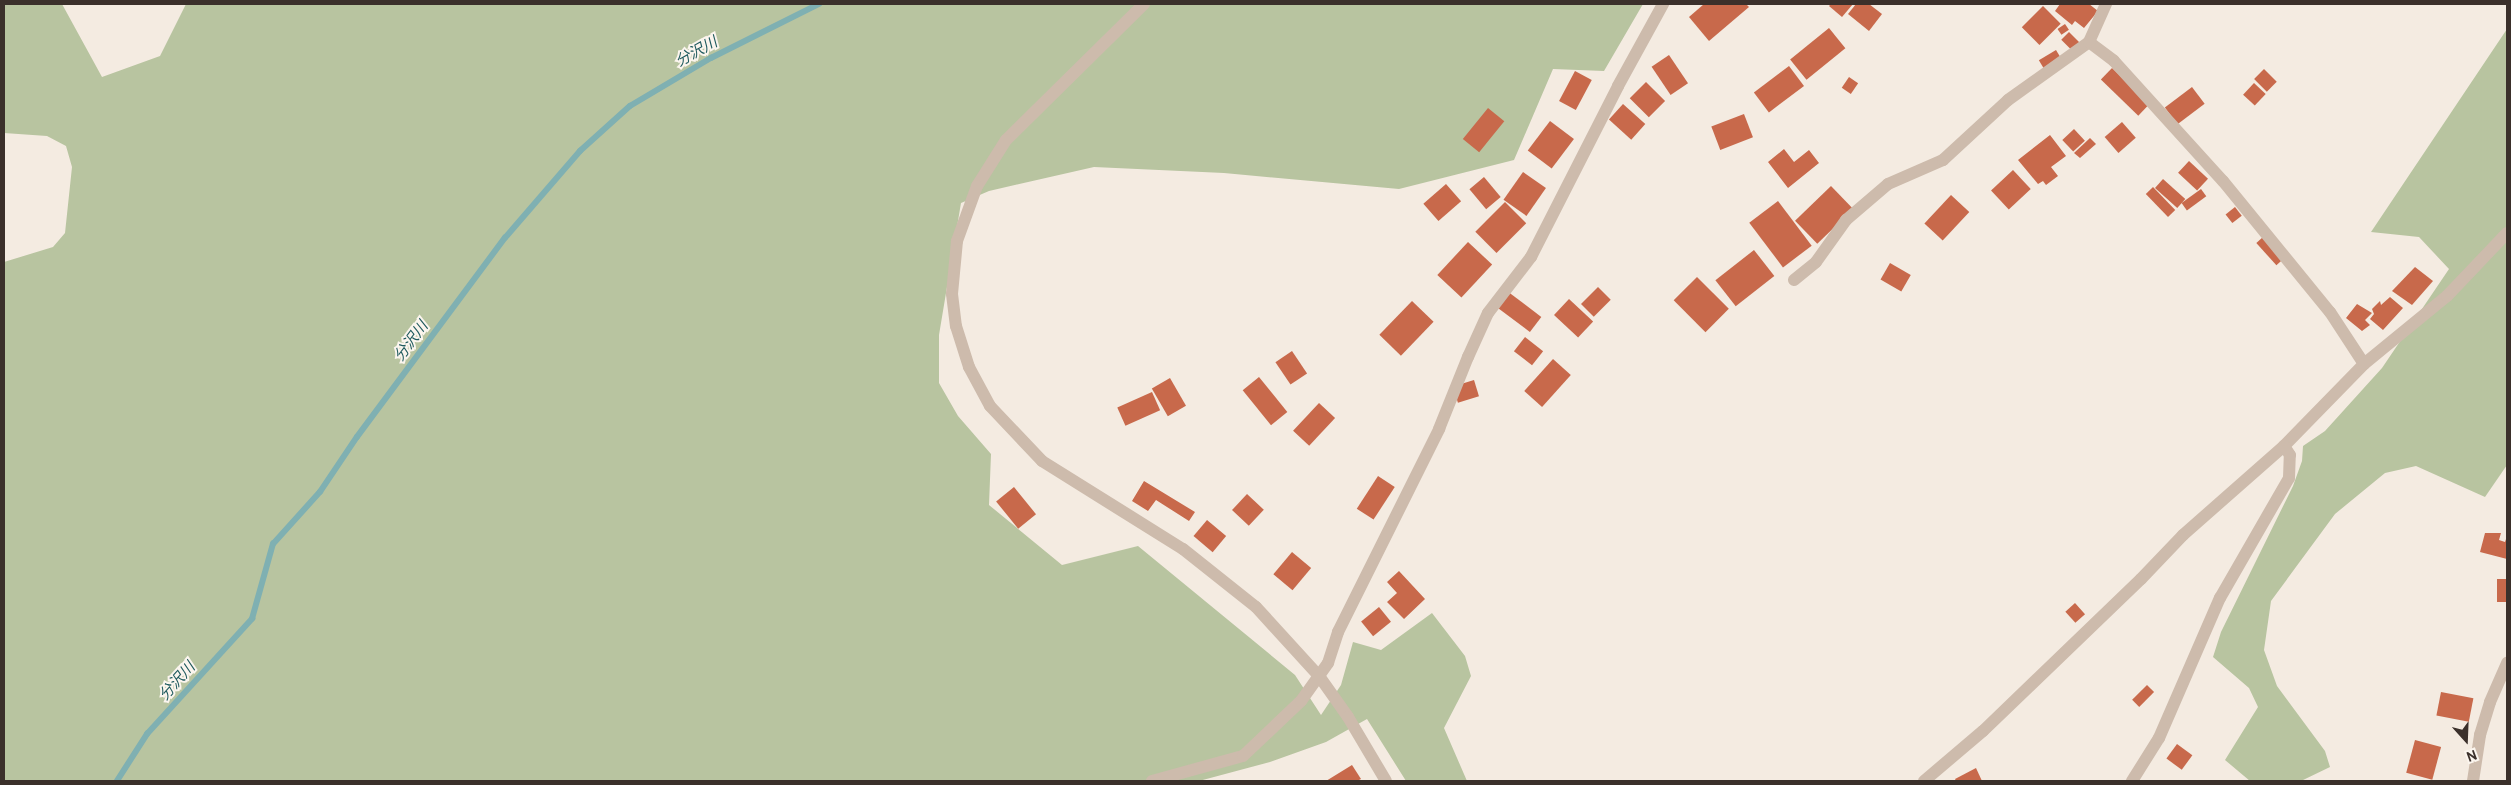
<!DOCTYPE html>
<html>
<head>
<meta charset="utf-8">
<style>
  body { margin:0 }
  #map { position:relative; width:2511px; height:785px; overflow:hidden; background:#f4ebe1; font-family:Overpass,"Noto Sans JP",sans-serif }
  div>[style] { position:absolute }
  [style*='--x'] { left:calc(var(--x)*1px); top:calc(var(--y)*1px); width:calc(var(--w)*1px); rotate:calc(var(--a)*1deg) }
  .green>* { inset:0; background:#b8c4a0 }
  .stream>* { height:5.5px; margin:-2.75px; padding:0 2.75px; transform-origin:2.75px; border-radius:2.75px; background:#7fb0b2 }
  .building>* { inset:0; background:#c8694b; transform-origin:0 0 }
  .minor>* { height:12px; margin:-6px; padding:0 6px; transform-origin:6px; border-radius:6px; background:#cdbbac }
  span { translate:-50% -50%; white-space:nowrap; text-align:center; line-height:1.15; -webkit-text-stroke:4px #fbf5ee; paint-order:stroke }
  .water-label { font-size:15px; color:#1f5a5e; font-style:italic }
  .frame { position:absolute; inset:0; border:5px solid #3b302b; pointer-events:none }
  .north { position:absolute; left:2441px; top:715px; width:50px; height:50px; -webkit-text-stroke:4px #fbf5ee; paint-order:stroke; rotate:160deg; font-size:14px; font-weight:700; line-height:20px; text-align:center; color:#3b302b }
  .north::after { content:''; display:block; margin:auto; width:18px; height:22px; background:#3b302b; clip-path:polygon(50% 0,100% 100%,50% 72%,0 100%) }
</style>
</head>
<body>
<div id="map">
  <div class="green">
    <div style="clip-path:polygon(4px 4px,62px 4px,102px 77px,160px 56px,186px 4px,1643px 4px,1604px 71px,1553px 69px,1514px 160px,1399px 189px,1224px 173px,1094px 167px,989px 191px,961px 203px,939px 335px,939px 383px,958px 416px,991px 454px,989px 505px,1062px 565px,1138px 546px,1295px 675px,1321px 715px,1341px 685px,1353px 642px,1381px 650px,1432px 613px,1465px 656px,1471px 676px,1444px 728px,1467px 781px,1406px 781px,1367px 719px,1326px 742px,1270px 762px,1199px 781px,4px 781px,4px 262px,53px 247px,65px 233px,72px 167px,66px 146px,47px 136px,4px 133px)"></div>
    <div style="clip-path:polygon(2507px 29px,2507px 465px,2485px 497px,2416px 466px,2385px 473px,2335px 514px,2271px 601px,2264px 650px,2277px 686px,2325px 751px,2330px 767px,2301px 781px,2250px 781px,2225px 760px,2258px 707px,2249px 688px,2213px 657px,2221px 632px,2293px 486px,2302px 461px,2303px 446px,2325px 431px,2382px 368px,2449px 269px,2419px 237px,2371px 232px)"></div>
  </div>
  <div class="stream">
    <div style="--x:117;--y:781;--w:56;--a:-57.4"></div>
    <div style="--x:147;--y:734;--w:156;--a:-47.6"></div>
    <div style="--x:252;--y:619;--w:78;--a:-74.4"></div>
    <div style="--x:273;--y:544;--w:70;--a:-47.9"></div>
    <div style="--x:320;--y:492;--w:66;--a:-56.1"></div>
    <div style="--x:357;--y:437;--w:248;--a:-53.4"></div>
    <div style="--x:505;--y:238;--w:115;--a:-49.2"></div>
    <div style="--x:580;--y:151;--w:67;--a:-42"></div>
    <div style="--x:630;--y:106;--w:94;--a:-30.7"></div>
    <div style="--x:711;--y:58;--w:121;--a:-26.6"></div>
  </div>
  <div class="building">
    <div style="clip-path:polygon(1704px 4px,1746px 4px,1749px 7px,1709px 41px,1689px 17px)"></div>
    <div style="clip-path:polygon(1831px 4px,1853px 4px,1842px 17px,1829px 6px)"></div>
    <div style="clip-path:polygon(1856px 4px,1869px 4px,1882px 14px,1869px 31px,1848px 14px)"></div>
    <div style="clip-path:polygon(2060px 4px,2089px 4px,2098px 11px,2084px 28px,2075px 21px,2072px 25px,2055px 11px)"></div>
    <div style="left:2043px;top:6px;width:25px;height:30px;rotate:45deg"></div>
    <div style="left:2065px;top:24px;width:7px;height:9px;rotate:56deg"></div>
    <div style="left:1829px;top:28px;width:26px;height:50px;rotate:51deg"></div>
    <div style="left:2069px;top:32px;width:17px;height:11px;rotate:45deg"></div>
    <div style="left:2056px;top:50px;width:12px;height:20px;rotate:59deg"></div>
    <div style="left:1669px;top:55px;width:34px;height:21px;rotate:56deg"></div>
    <div style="left:1789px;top:66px;width:25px;height:44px;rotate:53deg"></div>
    <div style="left:2112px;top:68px;width:52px;height:16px;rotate:44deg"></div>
    <div style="left:2264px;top:69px;width:18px;height:14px;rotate:45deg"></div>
    <div style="left:1575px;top:71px;width:19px;height:34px;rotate:28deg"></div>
    <div style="left:1849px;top:77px;width:11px;height:13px;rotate:34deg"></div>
    <div style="left:1646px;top:82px;width:27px;height:23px;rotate:45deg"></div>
    <div style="left:2254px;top:83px;width:16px;height:16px;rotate:43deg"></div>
    <div style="left:2192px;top:87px;width:21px;height:34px;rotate:53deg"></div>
    <div style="left:1623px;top:104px;width:30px;height:21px;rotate:42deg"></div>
    <div style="left:1488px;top:108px;width:21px;height:40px;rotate:39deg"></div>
    <div style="left:1744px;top:114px;width:25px;height:35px;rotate:69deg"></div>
    <div style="left:1550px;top:121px;width:30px;height:37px;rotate:37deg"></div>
    <div style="left:2122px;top:122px;width:21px;height:23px;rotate:49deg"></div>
    <div style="left:2074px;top:129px;width:16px;height:16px;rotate:47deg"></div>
    <div style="clip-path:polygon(2050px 135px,2066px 156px,2051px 167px,2058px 176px,2046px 185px,2043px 181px,2038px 184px,2018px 160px)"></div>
    <div style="clip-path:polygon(2090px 138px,2096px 144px,2080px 158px,2074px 153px)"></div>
    <div style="clip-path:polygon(1784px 149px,1794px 162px,1809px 150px,1819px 163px,1788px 188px,1768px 162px)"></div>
    <div style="left:2189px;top:161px;width:26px;height:16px;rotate:43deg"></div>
    <div style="left:2013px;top:170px;width:26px;height:30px;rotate:47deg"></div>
    <div style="left:1523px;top:172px;width:28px;height:34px;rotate:35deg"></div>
    <div style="left:1484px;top:177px;width:26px;height:19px;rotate:50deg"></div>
    <div style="left:2163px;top:179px;width:30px;height:12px;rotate:42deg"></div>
    <div style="left:1446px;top:184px;width:23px;height:30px;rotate:49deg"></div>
    <div style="left:1831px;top:186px;width:32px;height:50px;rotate:46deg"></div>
    <div style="left:2153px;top:187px;width:32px;height:10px;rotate:46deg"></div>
    <div style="left:2201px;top:189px;width:9px;height:24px;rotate:54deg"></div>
    <div style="left:1951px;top:195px;width:25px;height:39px;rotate:43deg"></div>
    <div style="left:1778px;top:201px;width:56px;height:36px;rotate:53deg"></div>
    <div style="left:1505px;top:202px;width:30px;height:42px;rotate:45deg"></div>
    <div style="left:2235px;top:207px;width:11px;height:12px;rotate:52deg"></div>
    <div style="left:2263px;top:237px;width:30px;height:9px;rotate:48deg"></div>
    <div style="left:1468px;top:242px;width:33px;height:45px;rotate:43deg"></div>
    <div style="left:1754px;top:250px;width:33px;height:49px;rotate:52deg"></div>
    <div style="left:1890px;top:263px;width:24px;height:19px;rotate:30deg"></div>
    <div style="clip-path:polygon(2415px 267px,2433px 281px,2412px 305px,2392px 291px)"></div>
    <div style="left:1697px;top:277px;width:45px;height:33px;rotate:45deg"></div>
    <div style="left:1598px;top:287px;width:18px;height:24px;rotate:45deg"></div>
    <div style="left:1503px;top:288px;width:48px;height:19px;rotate:37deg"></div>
    <div style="clip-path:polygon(2390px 297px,2403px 308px,2383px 330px,2370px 319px,2374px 314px,2372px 309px,2380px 301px,2381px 305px)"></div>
    <div style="left:1569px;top:299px;width:33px;height:22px;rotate:43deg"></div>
    <div style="left:1412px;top:301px;width:30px;height:47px;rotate:44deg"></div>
    <div style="clip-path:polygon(2357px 304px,2372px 313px,2365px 320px,2370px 325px,2362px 331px,2346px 318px)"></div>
    <div style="left:1525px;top:337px;width:23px;height:18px;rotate:38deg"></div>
    <div style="left:1292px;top:351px;width:27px;height:20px;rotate:56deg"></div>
    <div style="left:1553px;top:359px;width:24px;height:43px;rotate:42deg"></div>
    <div style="left:1259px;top:377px;width:45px;height:21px;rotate:51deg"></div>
    <div style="left:1170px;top:378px;width:32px;height:21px;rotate:60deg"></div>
    <div style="left:1474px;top:380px;width:17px;height:22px;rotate:73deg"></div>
    <div style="left:1152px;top:392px;width:20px;height:38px;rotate:66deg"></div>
    <div style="left:1319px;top:403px;width:22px;height:38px;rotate:43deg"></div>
    <div style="left:1378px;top:476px;width:20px;height:39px;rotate:33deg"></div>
    <div style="clip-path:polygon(1144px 481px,1195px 512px,1189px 521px,1156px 500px,1148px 511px,1132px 501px)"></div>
    <div style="left:1014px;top:487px;width:35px;height:23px;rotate:51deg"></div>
    <div style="left:1247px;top:494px;width:23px;height:22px;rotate:43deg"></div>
    <div style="left:1207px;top:520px;width:25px;height:21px;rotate:40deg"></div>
    <div style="clip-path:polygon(2485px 533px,2501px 533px,2499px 540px,2505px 542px,2507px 536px,2507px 559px,2480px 552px)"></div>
    <div style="left:1292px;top:552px;width:25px;height:29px;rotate:40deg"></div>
    <div style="clip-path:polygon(1399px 571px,1425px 599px,1404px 619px,1387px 602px,1397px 593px,1387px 582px)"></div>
    <div style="left:2497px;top:579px;width:10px;height:23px"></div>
    <div style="left:2075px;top:603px;width:15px;height:13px;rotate:48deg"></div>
    <div style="left:1379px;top:607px;width:19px;height:23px;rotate:51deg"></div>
    <div style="left:2147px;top:685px;width:10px;height:21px;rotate:45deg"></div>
    <div style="left:2441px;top:692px;width:33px;height:24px;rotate:11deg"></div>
    <div style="left:2415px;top:740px;width:27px;height:34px;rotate:15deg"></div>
    <div style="left:2177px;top:744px;width:19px;height:18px;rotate:36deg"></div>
    <div style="clip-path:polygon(1352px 765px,1361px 779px,1357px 781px,1326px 781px)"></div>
    <div style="clip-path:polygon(1976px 768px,1982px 781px,1956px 781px,1955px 779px)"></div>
  </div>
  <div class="minor">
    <div style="--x:1144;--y:4;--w:194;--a:135.4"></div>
    <div style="--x:1006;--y:140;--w:54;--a:122.2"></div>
    <div style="--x:977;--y:186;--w:59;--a:110"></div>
    <div style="--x:957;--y:241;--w:53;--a:95.4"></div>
    <div style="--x:952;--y:294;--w:32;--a:83"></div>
    <div style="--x:956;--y:326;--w:43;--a:72.4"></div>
    <div style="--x:969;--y:367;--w:44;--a:61.7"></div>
    <div style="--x:990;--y:406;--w:76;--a:46.6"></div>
    <div style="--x:1042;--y:461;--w:166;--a:32"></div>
    <div style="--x:1183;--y:549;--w:93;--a:38.5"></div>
    <div style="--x:1256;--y:607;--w:93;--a:47.6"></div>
    <div style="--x:1319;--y:676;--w:50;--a:54.7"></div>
    <div style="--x:1348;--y:717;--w:74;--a:59.3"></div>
    <div style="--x:2089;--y:42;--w:31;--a:37"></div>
    <div style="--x:2114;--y:61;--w:162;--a:47.8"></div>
    <div style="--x:2223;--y:181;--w:169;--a:50.8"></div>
    <div style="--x:2330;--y:312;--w:62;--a:56.8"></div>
    <div style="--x:1794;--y:280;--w:28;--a:-39"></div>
    <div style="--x:1816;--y:262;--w:52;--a:-54.5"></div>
    <div style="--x:1846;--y:220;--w:55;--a:-40.6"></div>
    <div style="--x:1888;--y:184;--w:60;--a:-23.6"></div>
    <div style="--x:1943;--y:160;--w:88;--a:-42.7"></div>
    <div style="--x:2008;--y:100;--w:100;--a:-35.6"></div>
    <div style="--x:2089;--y:42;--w:42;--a:-65.9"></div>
    <div style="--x:1152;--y:781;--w:94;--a:-15.4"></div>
    <div style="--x:1243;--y:756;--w:80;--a:-43.5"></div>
    <div style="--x:1301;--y:701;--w:47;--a:-54.6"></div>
    <div style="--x:1328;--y:663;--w:33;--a:-72"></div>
    <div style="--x:1338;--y:632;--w:227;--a:-63.5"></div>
    <div style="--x:1439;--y:429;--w:78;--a:-68.1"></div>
    <div style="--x:1468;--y:357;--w:48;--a:-65.6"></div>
    <div style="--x:1488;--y:313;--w:71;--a:-52.5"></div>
    <div style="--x:1531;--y:257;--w:192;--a:-63"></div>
    <div style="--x:1618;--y:86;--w:94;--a:-61.2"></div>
    <div style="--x:1924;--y:781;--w:77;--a:-40.3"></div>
    <div style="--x:1983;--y:731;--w:219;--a:-43.9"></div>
    <div style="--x:2141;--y:579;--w:61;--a:-46.3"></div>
    <div style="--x:2183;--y:535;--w:135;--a:-41.4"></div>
    <div style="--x:2284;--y:446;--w:115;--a:-45.7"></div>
    <div style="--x:2364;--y:364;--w:107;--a:-39.3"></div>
    <div style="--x:2447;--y:296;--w:87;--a:-46.4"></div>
    <div style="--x:2132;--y:781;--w:51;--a:-57.9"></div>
    <div style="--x:2159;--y:738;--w:153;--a:-66.5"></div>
    <div style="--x:2220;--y:598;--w:138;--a:-60.1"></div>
    <div style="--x:2289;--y:478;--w:23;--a:-88"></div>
    <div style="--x:2290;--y:455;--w:11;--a:-124"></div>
    <div style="--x:2473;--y:781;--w:47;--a:-81.3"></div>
    <div style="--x:2480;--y:735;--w:34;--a:-73"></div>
    <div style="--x:2490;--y:702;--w:43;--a:-66.4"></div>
  </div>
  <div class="water-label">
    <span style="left:697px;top:53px;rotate:-29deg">分沢川</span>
    <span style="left:412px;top:342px;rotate:-53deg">分沢川</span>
    <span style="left:178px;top:682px;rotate:-48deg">分沢川</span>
  </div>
  <div class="frame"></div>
  <div class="north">N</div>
</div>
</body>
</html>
